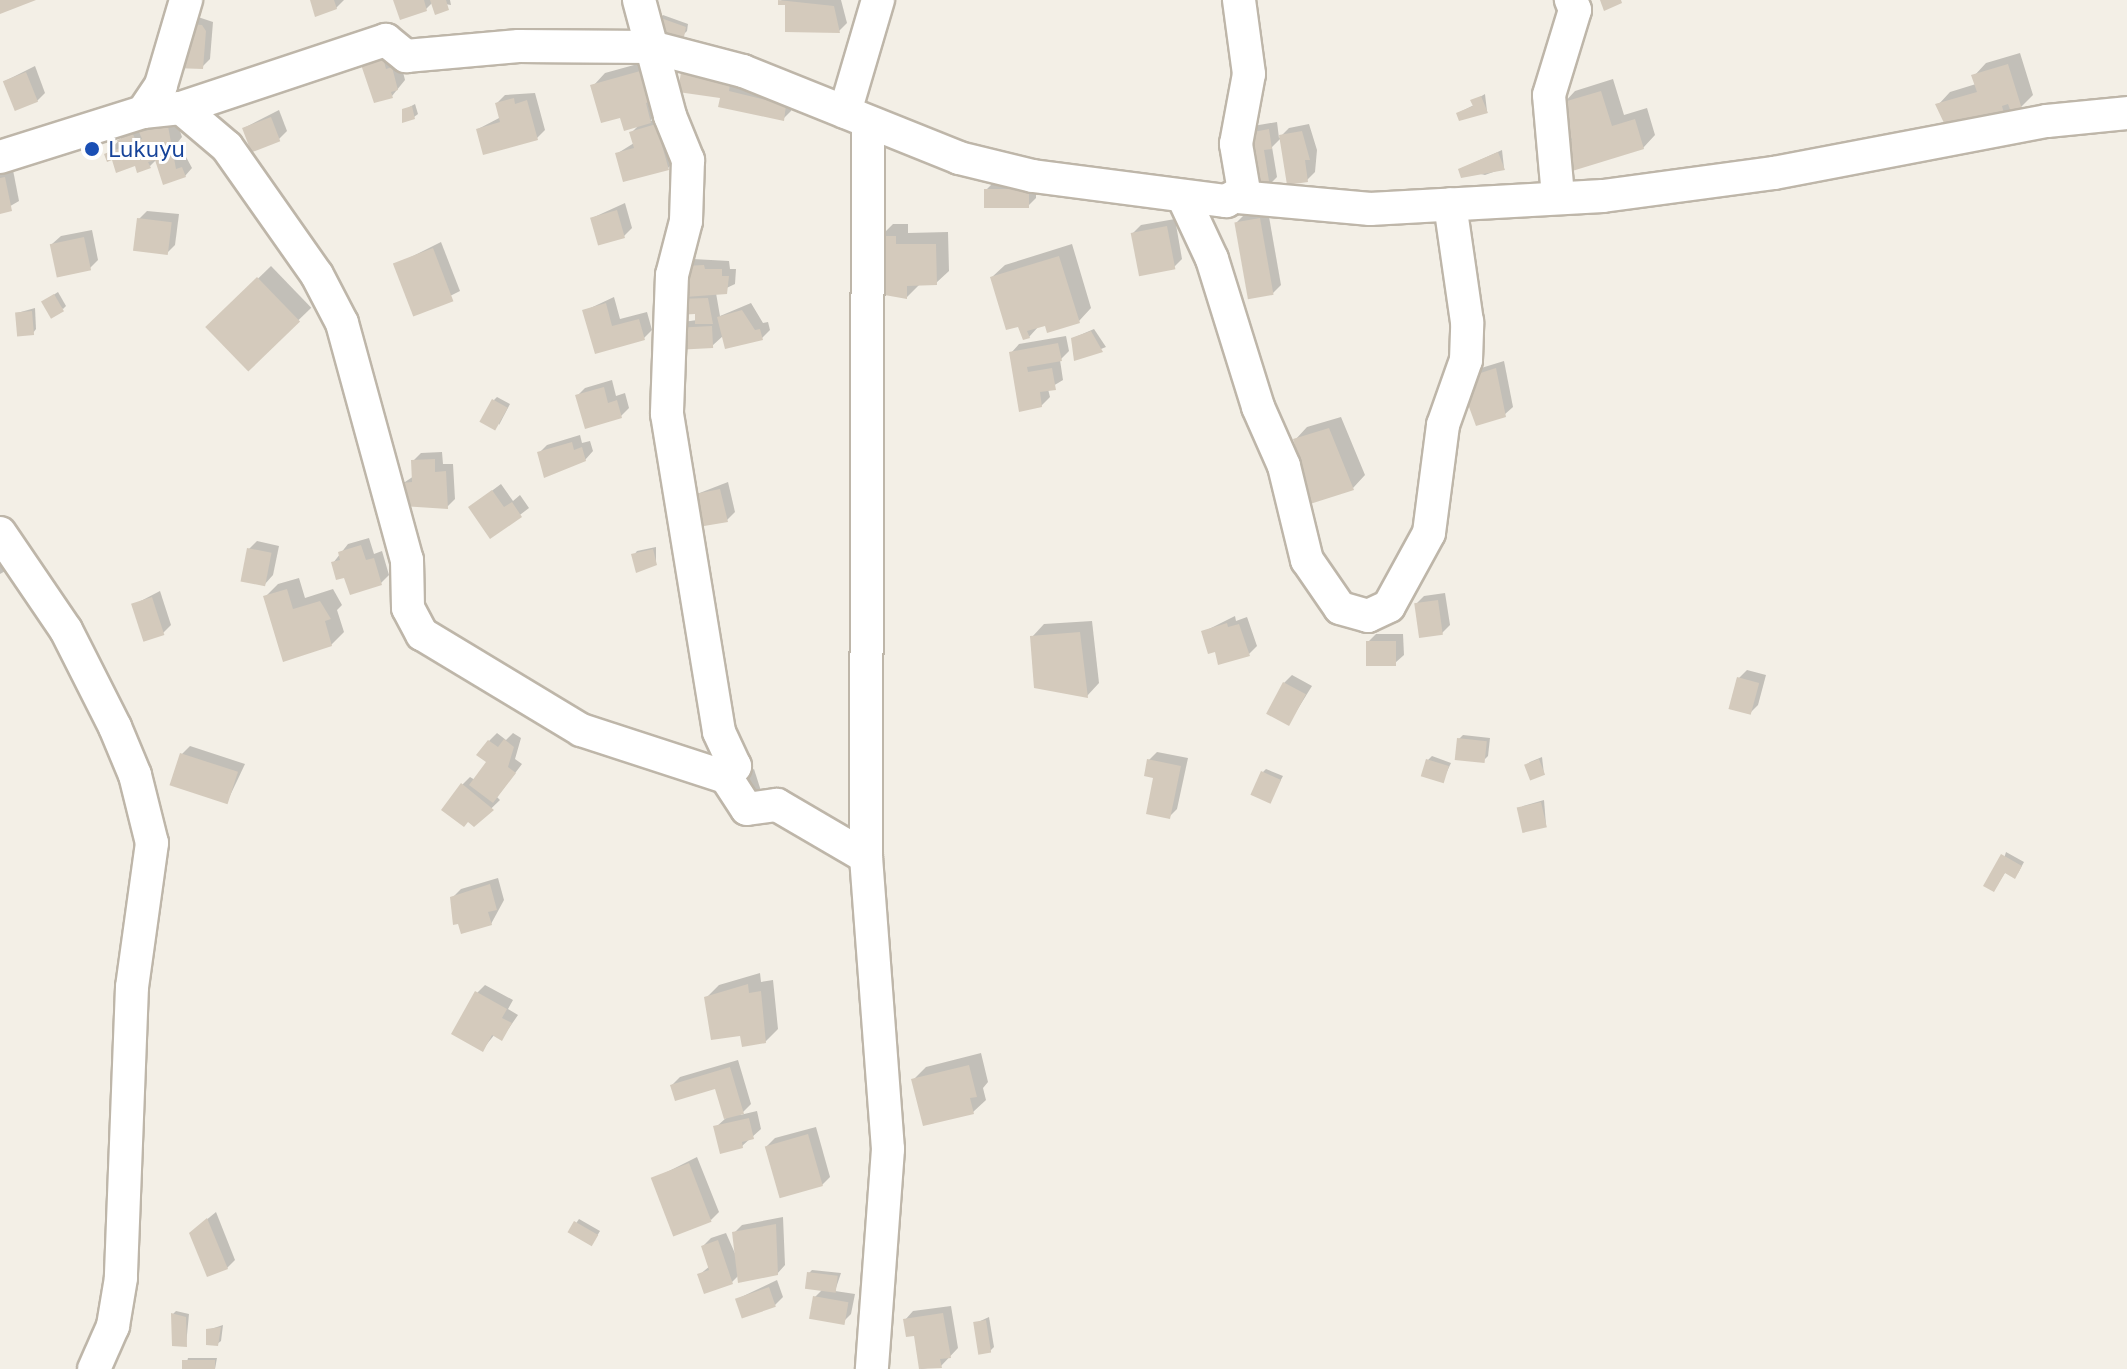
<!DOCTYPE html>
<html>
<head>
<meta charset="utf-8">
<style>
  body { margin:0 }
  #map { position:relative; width:2127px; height:1369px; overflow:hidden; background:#f3efe6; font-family:"Golos Text",sans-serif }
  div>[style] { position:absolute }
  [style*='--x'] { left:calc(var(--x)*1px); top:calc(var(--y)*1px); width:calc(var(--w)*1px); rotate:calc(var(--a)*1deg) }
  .shadow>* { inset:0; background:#0003; transform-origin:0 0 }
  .building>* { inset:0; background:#d4cabc; transform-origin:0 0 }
  .roads { filter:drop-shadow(2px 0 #beb6a9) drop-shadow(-2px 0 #beb6a9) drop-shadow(0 2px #beb6a9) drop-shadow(0 -2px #beb6a9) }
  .minor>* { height:32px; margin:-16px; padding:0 16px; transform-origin:16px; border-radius:16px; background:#fff }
  .dots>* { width:22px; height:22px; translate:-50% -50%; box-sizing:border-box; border:4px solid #fff; border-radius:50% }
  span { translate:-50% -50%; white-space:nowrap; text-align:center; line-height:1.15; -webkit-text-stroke:6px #fff; paint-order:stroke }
  .transit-label { font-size:22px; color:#164399 }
  .left { translate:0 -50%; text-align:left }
</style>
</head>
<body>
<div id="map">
  <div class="shadow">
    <div style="clip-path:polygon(312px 0,344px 0,336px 8px)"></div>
    <div style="clip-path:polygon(395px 0,450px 0,451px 5px,433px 2px,426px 9px)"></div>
    <div style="clip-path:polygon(780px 0,841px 0,847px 23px,839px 31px)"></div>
    <div style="clip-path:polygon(663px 15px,688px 24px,687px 31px,684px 34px,660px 18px)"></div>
    <div style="clip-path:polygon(198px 17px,213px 22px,210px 59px,202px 67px,177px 45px)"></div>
    <div style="clip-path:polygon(358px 51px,400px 60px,405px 80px,392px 96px)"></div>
    <div style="clip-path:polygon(2020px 53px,2033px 95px,2006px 122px,1938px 105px,1950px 92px,1976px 84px,1974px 76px,1986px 63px)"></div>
    <div style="clip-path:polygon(663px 57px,663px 109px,650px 121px,664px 117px,676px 160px,668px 168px,618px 153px,634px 143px,631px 133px,640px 124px,622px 116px,593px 86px,605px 73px)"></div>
    <div style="clip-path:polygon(35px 66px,45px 93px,37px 101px,5px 81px)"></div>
    <div style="clip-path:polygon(684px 66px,793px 97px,791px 111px,783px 119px,722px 97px)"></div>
    <div style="clip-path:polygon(1613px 79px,1624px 115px,1647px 108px,1655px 135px,1643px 148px,1563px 144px,1572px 135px,1563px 104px,1575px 91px)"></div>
    <div style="clip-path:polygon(535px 93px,545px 130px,537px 138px,478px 129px,501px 117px,497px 103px,505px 95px)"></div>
    <div style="clip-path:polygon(1485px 94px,1487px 111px,1458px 113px,1474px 105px,1473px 101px)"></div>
    <div style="clip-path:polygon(415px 104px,418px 114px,414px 117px,404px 110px)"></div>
    <div style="clip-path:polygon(279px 110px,287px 131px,279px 139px,244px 128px)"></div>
    <div style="clip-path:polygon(176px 119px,182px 137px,178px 142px,192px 168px,185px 176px,157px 159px,150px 166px,106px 154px,127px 132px)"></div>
    <div style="clip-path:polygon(1277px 122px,1279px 138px,1289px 128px,1309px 124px,1317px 150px,1315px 172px,1307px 180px,1281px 138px,1272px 147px,1277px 177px,1269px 185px,1253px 126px)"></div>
    <div style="clip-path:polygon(1502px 150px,1504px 168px,1485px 175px,1460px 169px)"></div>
    <div style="clip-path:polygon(13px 170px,19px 201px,0 212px,0 172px)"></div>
    <div style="clip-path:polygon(994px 182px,1036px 182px,1036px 198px,1028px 206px,986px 190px)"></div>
    <div style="clip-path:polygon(625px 203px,632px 228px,624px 236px,592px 218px)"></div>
    <div style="clip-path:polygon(147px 211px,179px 214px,175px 245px,167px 253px,139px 219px)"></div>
    <div style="clip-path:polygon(1268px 211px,1281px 285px,1273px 293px,1236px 223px,1244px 215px)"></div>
    <div style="clip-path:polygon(1175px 219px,1182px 259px,1174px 267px,1133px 233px,1141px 225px)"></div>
    <div style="clip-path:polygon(893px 224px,908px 224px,908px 233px,948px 232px,949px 271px,936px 283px,920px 284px,907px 297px,880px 237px)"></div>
    <div style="clip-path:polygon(92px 230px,98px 260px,90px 268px,52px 244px,61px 236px)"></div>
    <div style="clip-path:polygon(441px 242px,460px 291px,414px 314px,395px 265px)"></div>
    <div style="clip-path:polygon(1072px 244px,1091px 308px,1079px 321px,1039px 326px,1029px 337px,992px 277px,1005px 265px)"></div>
    <div style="clip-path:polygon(693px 259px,729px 261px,730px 269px,736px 269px,735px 284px,716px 293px,720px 316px,751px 303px,763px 323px,768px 322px,770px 330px,762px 338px,724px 335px,712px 346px,676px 349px,683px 322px,697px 320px,696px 312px,678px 313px,685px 267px)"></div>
    <div style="left:271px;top:266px;width:58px;height:88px;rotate:46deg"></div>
    <div style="clip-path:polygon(58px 292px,66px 306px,63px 309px,47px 299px)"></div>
    <div style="clip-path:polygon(614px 297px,620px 319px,647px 312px,652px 330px,644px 338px,596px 352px,584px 311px)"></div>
    <div style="clip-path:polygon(35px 308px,36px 329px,33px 333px,17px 313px)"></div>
    <div style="clip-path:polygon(1094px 329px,1106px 347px,1076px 359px,1073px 338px)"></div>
    <div style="clip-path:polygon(1066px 336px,1069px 351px,1060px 360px,1063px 380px,1048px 389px,1050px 397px,1041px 406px,1011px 353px,1019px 344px)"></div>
    <div style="clip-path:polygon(1504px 361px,1513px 407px,1504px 415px,1477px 424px,1478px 369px)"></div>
    <div style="clip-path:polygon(612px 380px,616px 396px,625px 393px,629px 408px,621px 416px,577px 396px,585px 388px)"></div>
    <div style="clip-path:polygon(497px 397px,510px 404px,499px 425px,494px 400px)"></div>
    <div style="clip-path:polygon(1341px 417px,1365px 475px,1353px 488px,1291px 458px,1298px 450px,1295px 440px,1307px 427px)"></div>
    <div style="clip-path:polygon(580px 435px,582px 443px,590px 441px,593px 451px,585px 460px,539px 453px,547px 445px)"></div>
    <div style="clip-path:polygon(442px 452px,443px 464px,453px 464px,455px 499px,447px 507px,402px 484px,414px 476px,413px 461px,421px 453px)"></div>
    <div style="clip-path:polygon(728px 482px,735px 512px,727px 520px,697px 494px)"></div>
    <div style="clip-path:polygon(501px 484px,513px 501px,520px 495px,529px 508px,491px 537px,470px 507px)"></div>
    <div style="clip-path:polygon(0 535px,7px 570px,0 574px)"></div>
    <div style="clip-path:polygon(369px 538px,374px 554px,382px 551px,389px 575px,381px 583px,333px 563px,348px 544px)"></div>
    <div style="clip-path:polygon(257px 541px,279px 546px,273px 575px,265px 584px,249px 549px)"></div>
    <div style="clip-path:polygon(656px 547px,656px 563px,634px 555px,637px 551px)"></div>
    <div style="clip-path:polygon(299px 578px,305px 598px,333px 589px,342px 605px,337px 610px,344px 632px,331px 645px,265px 597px,278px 584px)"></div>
    <div style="clip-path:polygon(160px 591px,171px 625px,162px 634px,133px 605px)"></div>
    <div style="clip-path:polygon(1445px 593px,1450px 625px,1442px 633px,1416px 604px,1424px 596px)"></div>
    <div style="clip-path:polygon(1235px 616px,1236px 621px,1247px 617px,1257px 646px,1249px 654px,1216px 650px,1203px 632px)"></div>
    <div style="clip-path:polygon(1092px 621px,1099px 683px,1087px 696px,1032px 637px,1044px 624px)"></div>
    <div style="clip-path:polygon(1376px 634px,1403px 634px,1404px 655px,1395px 663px,1368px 642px)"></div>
    <div style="clip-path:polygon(1747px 670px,1766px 675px,1758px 705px,1750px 713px,1739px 678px)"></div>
    <div style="clip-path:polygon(1292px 675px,1312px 686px,1289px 723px,1284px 683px)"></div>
    <div style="clip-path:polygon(497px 733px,506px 740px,513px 733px,521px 738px,515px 759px,522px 764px,497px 797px,500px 800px,474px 825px,462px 785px,470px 777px,475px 780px,489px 762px,489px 741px)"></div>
    <div style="clip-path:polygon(1463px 735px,1490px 738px,1488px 756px,1485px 759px,1459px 739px)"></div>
    <div style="clip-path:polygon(190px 746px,245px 764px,227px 802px,182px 754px)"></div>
    <div style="clip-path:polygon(1157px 752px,1188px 758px,1177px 809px,1169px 817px,1149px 760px)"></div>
    <div style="clip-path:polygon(1432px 756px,1451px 763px,1443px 780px,1428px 760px)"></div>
    <div style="clip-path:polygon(1542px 757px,1544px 774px,1526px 765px,1530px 762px)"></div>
    <div style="clip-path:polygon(754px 769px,761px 791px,758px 795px,740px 776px)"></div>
    <div style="clip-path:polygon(1266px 769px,1283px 776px,1269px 802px,1263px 772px)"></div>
    <div style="clip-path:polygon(1544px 800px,1546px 825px,1519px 809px,1523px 806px)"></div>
    <div style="clip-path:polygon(2006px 852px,2024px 862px,2018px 873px,2006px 871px,1994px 890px)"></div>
    <div style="clip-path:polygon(498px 878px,504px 900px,491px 924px,452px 898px,461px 889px)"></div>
    <div style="clip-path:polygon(760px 973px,761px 982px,773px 980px,778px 1029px,765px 1042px,706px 998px,719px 985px)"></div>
    <div style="clip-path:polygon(485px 985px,513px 1000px,508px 1009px,518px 1015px,502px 1038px,495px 1034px,483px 1049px,477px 993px)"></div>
    <div style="clip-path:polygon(981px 1053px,988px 1082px,983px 1088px,986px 1100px,973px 1112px,914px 1079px,926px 1067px)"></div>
    <div style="clip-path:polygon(738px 1060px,751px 1104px,740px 1115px,757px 1111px,761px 1129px,742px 1146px,716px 1127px,726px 1118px,716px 1087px,672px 1085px,680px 1077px)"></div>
    <div style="clip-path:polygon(816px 1127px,830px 1177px,822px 1185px,767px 1146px,775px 1138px)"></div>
    <div style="clip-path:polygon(697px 1157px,719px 1212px,711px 1220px,653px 1179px)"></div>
    <div style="clip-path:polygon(216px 1212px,235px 1260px,227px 1268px,199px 1226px)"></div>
    <div style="clip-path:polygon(783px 1217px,785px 1265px,777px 1274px,739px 1275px,732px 1282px,699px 1275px,710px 1266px,703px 1246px,711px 1238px,726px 1233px,737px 1258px,734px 1233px,742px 1225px)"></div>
    <div style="clip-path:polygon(579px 1219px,600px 1231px,594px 1241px,570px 1232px)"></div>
    <div style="clip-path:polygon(812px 1270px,841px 1273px,835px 1291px,855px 1294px,851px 1314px,843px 1322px,815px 1297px,823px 1289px,809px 1273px)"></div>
    <div style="clip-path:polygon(777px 1280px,783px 1297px,775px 1305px,737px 1299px)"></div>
    <div style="clip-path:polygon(951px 1306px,958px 1348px,941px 1366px,921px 1369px,916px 1333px,905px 1320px,913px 1311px)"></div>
    <div style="clip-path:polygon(176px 1311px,189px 1314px,186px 1345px,173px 1314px)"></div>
    <div style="clip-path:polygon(989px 1317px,994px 1347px,990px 1351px,976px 1323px)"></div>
    <div style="clip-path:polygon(223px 1325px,221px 1341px,217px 1344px,208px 1330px)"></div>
    <div style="clip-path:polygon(188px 1358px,217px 1358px,215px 1369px,185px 1369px)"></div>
  </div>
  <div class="building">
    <div style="clip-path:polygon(0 0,36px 0,0 14px)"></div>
    <div style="clip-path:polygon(310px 0,334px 0,337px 9px,315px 17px)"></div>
    <div style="clip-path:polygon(393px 0,424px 0,427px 11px,400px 20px)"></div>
    <div style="clip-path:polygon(430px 0,446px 0,449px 10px,435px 15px)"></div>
    <div style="clip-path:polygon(778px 0,834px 6px,840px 33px,785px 32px,785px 5px,778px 5px)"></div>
    <div style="clip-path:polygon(1600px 0,1621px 0,1622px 3px,1604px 11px)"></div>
    <div style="clip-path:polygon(658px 17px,686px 27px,684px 37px,656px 32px)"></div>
    <div style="clip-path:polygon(188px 24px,202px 25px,206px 31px,203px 69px,174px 68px)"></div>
    <div style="clip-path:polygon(356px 50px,383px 57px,386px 69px,392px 67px,398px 90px,391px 92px,393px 98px,374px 103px)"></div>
    <div style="clip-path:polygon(2008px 64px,2022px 109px,2011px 112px,2008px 104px,2002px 106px,2007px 124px,1952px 140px,1935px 104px,1977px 92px,1971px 75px)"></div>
    <div style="clip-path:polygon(682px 65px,732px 72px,729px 91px,786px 105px,784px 121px,718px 107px,720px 98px,678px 92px)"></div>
    <div style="clip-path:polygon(651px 68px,660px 99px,646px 103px,651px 123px,624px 131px,620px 118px,601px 123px,590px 85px)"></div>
    <div style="left:26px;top:72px;width:32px;height:25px;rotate:68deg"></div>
    <div style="clip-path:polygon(1601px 91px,1612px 126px,1635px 119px,1644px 149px,1569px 172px,1560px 144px,1572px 140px,1560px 103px)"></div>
    <div style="clip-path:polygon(1481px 96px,1488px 113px,1459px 121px,1456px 113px,1473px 106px,1470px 100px)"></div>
    <div style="clip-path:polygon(514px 98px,515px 104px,527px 100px,538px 140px,483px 155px,476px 129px,500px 122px,495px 103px)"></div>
    <div style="clip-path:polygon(412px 106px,415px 119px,402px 123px,402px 109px)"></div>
    <div style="left:271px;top:117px;width:26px;height:31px;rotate:69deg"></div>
    <div style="clip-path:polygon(656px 124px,669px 170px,623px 182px,615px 153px,634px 148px,629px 132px)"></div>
    <div style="clip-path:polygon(168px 126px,176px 169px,182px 167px,186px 177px,163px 185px,155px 160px,148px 162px,151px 168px,137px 173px,135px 166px,116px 173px,112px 160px,107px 162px,104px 154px,120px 148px,117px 140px,133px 134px,136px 141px,142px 139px,139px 132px)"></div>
    <div style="clip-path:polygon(1269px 129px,1272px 149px,1264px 150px,1270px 187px,1252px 189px,1243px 134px)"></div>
    <div style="clip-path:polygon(1302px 131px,1310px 160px,1305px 160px,1308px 182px,1287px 185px,1279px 135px)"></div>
    <div style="clip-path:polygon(1498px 152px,1505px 170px,1461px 178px,1458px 169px)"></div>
    <div style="clip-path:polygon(5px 177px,12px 211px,0 214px,0 178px)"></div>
    <div style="left:984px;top:189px;width:45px;height:19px"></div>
    <div style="left:617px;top:210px;width:29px;height:28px;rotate:74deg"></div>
    <div style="left:137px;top:218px;width:35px;height:33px;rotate:7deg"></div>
    <div style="left:1260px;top:218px;width:78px;height:26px;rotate:80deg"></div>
    <div style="left:1167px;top:226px;width:44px;height:37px;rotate:79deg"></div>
    <div style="clip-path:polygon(878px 236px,896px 236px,896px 244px,936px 244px,937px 285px,907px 286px,907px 299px,879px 294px)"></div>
    <div style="left:84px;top:237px;width:34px;height:35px;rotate:78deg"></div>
    <div style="left:433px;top:248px;width:57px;height:43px;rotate:69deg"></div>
    <div style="clip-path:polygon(1059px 256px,1080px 323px,1047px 333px,1045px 326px,1027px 331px,1030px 338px,1023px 340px,1018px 327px,1006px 330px,990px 277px)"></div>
    <div style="clip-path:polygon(704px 265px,705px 269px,722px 269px,722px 276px,729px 276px,727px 294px,685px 297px,683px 266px)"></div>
    <div style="left:257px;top:277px;width:62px;height:72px;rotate:46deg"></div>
    <div style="left:54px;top:294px;width:20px;height:15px;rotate:60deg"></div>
    <div style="clip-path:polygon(708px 298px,713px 324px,695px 324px,695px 314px,676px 315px,676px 299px)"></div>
    <div style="clip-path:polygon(606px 303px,612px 326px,639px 319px,645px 340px,595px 354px,582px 310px)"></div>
    <div style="clip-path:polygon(742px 310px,755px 330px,760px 329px,763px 340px,725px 349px,717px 317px)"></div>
    <div style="left:32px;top:311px;width:24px;height:17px;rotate:85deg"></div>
    <div style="left:712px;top:326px;width:22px;height:39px;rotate:87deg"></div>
    <div style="clip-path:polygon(1091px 331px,1103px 352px,1074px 361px,1071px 338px)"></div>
    <div style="clip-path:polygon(1058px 343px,1062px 361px,1027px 367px,1028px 372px,1052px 368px,1056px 390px,1040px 392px,1042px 407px,1019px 412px,1009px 352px)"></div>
    <div style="clip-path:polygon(1496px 368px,1506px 417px,1476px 426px,1469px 407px,1460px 409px,1468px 377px)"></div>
    <div style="clip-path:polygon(604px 387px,608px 403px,617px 400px,622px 418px,585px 429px,575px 395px)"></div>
    <div style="left:492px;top:399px;width:18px;height:26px;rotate:29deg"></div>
    <div style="clip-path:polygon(1329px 428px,1354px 490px,1310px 504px,1288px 458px,1298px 455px,1293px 439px)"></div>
    <div style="clip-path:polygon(572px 442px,574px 450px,582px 447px,586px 461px,544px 478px,537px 452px)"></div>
    <div style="clip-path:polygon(435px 459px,435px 472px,446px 471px,448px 509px,402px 506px,400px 483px,412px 482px,411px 460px)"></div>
    <div style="clip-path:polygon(720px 489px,728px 522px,692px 528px,695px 494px)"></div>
    <div style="clip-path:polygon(492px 490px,504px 507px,512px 502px,522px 517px,490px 539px,468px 507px)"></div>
    <div style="clip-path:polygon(361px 545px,366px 560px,374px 558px,382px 585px,350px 595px,344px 578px,336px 580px,331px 562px,340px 560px,338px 552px)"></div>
    <div style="left:247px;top:548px;width:25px;height:34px;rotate:11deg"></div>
    <div style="clip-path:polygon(653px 549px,657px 565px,636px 573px,631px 554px)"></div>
    <div style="clip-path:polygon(287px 589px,293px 609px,320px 601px,331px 619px,325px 621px,332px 646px,283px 662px,263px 596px)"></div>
    <div style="left:152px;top:597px;width:40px;height:22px;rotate:72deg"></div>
    <div style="left:1438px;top:600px;width:35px;height:24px;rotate:82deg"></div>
    <div style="clip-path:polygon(1227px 623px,1228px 627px,1239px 624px,1250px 656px,1218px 665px,1215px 652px,1208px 654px,1201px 631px)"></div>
    <div style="clip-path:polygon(1080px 632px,1088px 698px,1034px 688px,1030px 636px)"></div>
    <div style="left:1366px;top:641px;width:30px;height:25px"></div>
    <div style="left:1737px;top:677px;width:23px;height:33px;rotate:15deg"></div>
    <div style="left:1283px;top:682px;width:26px;height:36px;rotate:28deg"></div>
    <div style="left:1457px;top:738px;width:30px;height:22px;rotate:6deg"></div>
    <div style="clip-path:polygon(504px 739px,514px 747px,508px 767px,516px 773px,493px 803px,469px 785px,486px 762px,476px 755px,488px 740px,498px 747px)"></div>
    <div style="left:180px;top:753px;width:61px;height:34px;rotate:18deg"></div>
    <div style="clip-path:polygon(1147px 759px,1181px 766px,1170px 819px,1146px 814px,1153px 778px,1144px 776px)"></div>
    <div style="left:1426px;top:759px;width:24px;height:18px;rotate:17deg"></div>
    <div style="left:1539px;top:759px;width:17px;height:16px;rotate:69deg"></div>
    <div style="left:1261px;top:771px;width:22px;height:26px;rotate:24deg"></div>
    <div style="clip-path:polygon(461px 783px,494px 810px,474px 827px,468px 822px,464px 827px,441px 810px)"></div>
    <div style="left:1541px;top:802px;width:26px;height:25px;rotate:77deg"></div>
    <div style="clip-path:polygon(2001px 854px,2022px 866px,2015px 879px,2005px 873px,1994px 892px,1983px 886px)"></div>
    <div style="clip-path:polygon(490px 884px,497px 910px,488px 912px,492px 925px,461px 934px,458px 924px,453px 925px,450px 897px)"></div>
    <div style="clip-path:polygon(748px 984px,749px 993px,761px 991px,766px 1043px,742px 1047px,740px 1036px,711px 1040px,704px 997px)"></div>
    <div style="clip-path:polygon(475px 991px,507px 1009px,502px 1018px,512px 1023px,502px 1041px,492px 1035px,483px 1052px,451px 1034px)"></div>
    <div style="clip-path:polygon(969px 1065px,977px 1097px,970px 1098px,974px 1114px,923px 1126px,911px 1079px)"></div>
    <div style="clip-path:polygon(730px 1067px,744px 1114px,724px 1119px,715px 1089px,675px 1101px,670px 1085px)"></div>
    <div style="clip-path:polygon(749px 1118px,754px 1139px,742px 1142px,743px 1148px,720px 1154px,713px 1126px)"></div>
    <div style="left:808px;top:1134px;width:54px;height:45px;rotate:74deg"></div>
    <div style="left:689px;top:1163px;width:63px;height:41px;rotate:69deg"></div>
    <div style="clip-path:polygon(207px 1218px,228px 1269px,207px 1277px,189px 1233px)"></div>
    <div style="left:574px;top:1221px;width:28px;height:13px;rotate:30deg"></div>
    <div style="clip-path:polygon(776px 1224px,778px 1275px,738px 1283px,732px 1232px)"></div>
    <div style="clip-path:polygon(718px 1240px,733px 1284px,704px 1294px,697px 1274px,709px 1270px,701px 1246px)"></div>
    <div style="left:807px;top:1272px;width:31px;height:17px;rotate:7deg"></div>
    <div style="left:769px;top:1287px;width:21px;height:36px;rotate:71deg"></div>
    <div style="left:813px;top:1296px;width:36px;height:23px;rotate:10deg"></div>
    <div style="clip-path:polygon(171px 1313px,186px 1317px,187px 1347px,172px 1346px)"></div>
    <div style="clip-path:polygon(943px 1313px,951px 1358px,940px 1359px,942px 1368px,919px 1369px,914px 1336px,906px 1337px,903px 1319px)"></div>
    <div style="left:986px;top:1320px;width:33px;height:13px;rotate:81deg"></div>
    <div style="clip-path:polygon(221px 1327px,218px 1346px,206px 1345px,206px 1329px)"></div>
    <div style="left:182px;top:1360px;width:33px;height:9px"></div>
  </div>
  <div class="roads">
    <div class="minor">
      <div style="--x:639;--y:0;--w:120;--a:75"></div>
      <div style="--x:670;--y:116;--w:48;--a:67.8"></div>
      <div style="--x:688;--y:160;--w:61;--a:91.9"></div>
      <div style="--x:686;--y:221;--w:56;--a:104.5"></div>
      <div style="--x:672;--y:275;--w:139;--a:92.1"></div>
      <div style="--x:667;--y:414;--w:322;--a:80.7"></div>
      <div style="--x:719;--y:732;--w:38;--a:65"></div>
      <div style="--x:735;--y:766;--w:14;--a:129"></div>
      <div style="--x:726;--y:777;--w:38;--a:57"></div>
      <div style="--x:747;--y:809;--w:30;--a:-8"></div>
      <div style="--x:777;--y:805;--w:103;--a:30.3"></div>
      <div style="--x:181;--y:108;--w:60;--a:40.3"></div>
      <div style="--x:227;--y:147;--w:156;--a:54.9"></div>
      <div style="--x:317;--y:275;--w:54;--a:62.5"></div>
      <div style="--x:342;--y:323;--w:246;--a:74.7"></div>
      <div style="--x:407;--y:560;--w:48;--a:88.8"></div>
      <div style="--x:408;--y:608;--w:30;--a:62"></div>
      <div style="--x:422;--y:634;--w:186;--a:31.1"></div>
      <div style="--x:581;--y:730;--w:152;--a:18"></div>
      <div style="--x:143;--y:112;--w:38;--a:-6"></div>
      <div style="--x:181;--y:108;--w:216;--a:-18.4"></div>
      <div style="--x:386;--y:40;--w:26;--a:39"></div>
      <div style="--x:406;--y:56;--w:113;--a:-5.1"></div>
      <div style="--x:519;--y:46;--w:132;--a:0.4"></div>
      <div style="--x:651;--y:47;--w:95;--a:14.6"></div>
      <div style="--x:743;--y:71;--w:233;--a:21.9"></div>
      <div style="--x:959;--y:158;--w:76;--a:13.7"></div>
      <div style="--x:1033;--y:176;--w:195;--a:7.4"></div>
      <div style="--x:1226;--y:201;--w:21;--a:-29"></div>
      <div style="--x:1244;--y:191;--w:48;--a:-99.7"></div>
      <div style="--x:1236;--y:144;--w:71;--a:-79.5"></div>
      <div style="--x:1249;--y:74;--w:75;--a:-97.7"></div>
      <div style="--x:845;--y:112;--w:117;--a:-73.6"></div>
      <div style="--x:868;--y:124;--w:733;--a:90.16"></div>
      <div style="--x:866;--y:857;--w:293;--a:85.7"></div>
      <div style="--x:888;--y:1149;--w:221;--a:94.2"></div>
      <div style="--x:0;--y:157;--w:150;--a:-17.5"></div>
      <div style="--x:143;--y:112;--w:32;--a:-56"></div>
      <div style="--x:161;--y:85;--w:89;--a:-73.6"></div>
      <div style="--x:1558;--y:196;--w:101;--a:-95.1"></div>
      <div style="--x:1549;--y:95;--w:89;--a:-73"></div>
      <div style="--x:1575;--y:10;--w:11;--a:-112"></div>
      <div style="--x:1238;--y:197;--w:133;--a:5.2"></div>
      <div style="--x:1370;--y:209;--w:233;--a:-3.2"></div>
      <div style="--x:1603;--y:196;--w:173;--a:-7.7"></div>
      <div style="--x:1774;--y:173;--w:278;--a:-10.8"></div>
      <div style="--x:2047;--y:121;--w:80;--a:-5.7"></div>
      <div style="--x:1184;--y:199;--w:66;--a:65"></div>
      <div style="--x:1212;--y:259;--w:155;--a:72.7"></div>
      <div style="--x:1258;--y:407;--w:64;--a:66.2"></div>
      <div style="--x:1284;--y:466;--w:97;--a:76.3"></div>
      <div style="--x:1307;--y:560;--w:58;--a:55.5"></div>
      <div style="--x:1340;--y:608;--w:29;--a:16"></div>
      <div style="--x:1368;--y:616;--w:23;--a:-25"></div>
      <div style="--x:1389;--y:606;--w:83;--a:-61.3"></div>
      <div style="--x:1429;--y:533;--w:109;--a:-82.6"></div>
      <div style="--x:1443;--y:425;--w:69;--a:-70.5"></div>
      <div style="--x:1466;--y:360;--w:38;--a:-88"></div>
      <div style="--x:1467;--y:322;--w:119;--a:-98.2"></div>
      <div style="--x:0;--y:533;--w:117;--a:55.8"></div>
      <div style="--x:66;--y:630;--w:109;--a:63.2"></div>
      <div style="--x:115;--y:727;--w:52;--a:67.4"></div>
      <div style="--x:135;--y:775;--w:70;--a:76"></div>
      <div style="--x:152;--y:843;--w:145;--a:97.9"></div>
      <div style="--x:132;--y:987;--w:291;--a:92.2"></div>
      <div style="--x:121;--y:1278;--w:49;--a:99.5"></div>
      <div style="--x:113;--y:1326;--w:47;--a:113.8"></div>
    </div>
  </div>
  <div class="dots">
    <div style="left:92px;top:149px;background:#1a4fb4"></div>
  </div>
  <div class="transit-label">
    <span class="left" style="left:108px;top:149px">Lukuyu</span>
  </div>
</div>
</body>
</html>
